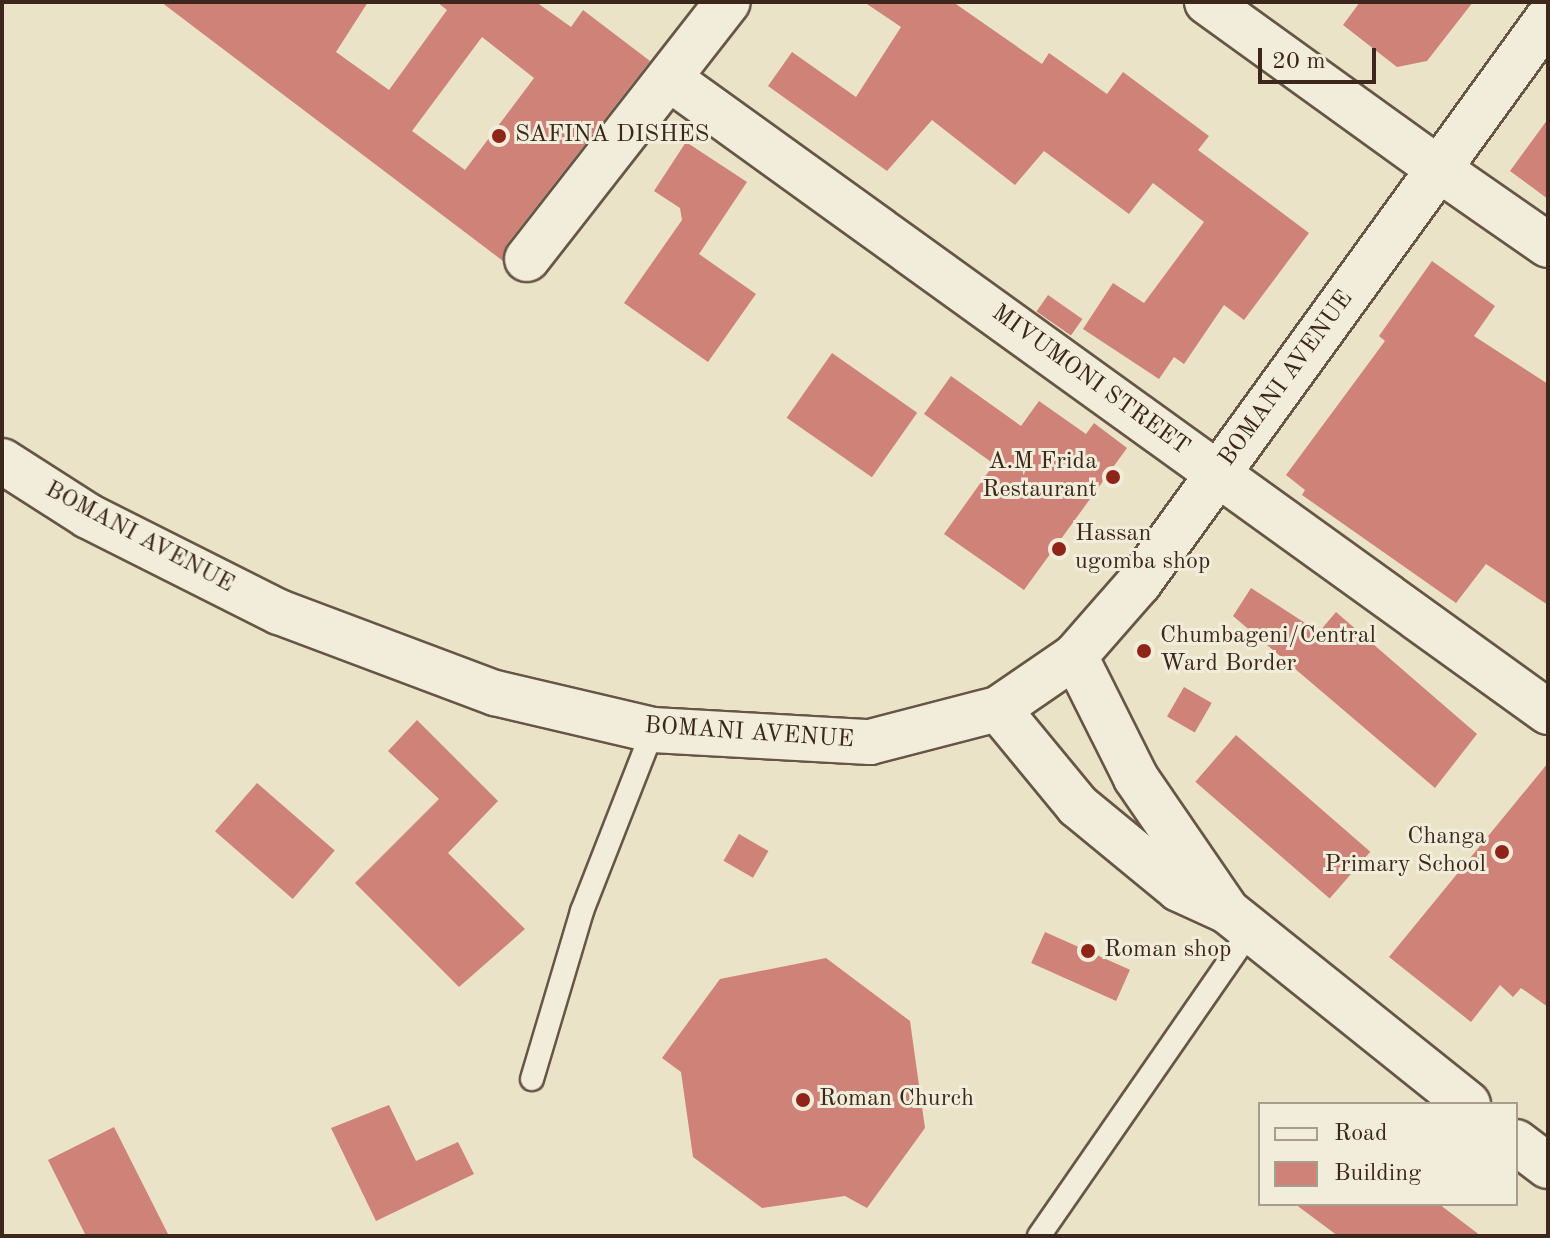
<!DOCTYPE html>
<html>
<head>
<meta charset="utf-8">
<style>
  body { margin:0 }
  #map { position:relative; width:1550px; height:1238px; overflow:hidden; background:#ebe3c7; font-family:"Old Standard TT",serif }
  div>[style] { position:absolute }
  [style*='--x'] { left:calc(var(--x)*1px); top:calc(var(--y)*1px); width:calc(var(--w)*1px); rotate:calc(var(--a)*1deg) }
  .building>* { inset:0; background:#ce8278; transform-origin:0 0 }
  .roads { filter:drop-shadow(2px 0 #675646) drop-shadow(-2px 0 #675646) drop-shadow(0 2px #675646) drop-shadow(0 -2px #675646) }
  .lane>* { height:22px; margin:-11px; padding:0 11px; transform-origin:11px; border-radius:11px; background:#f2eddb }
  .street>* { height:44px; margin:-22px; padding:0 22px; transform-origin:22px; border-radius:22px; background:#f2eddb }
  .secondary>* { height:44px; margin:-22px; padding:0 22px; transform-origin:22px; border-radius:22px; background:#f2eddb }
  .dots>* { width:22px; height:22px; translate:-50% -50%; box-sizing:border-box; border:4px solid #f2eddb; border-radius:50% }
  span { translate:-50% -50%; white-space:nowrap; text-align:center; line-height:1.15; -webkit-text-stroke:6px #f2eddb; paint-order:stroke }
  .poi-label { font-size:24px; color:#3b271b }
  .left { translate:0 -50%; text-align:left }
  .right { translate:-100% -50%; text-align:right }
  .street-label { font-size:24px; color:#3b271b }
  .frame { position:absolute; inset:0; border:4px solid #3b271b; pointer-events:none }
  .legend { position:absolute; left:1258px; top:1102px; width:260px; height:104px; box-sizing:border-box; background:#f2eddb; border:2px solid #a99e8e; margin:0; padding:10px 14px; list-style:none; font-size:24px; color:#3b271b }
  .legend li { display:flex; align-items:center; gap:16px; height:40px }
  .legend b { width:40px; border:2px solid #a99e8e }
  .scale { position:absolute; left:1258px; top:48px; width:118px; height:36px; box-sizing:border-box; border:4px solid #3b271b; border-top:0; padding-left:10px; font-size:24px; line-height:28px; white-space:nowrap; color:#3b271b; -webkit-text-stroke:6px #f2eddb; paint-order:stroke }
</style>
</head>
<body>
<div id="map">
  <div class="building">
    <div style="clip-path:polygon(evenodd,161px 2px,368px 2px,336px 52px,389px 90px,447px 10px,437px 2px,536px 2px,571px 27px,583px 10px,650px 61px,507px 244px,503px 261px,161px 2px,482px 37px,534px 78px,465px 170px,412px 131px,482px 37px)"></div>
    <div style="clip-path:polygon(864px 2px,953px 2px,1042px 64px,1049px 53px,1107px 94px,1123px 72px,1209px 136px,1198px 150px,1309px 233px,1244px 320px,1224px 305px,1184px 364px,1174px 357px,1159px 379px,1083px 329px,1113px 283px,1144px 303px,1204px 222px,1153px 183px,1129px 214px,1044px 151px,1015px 185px,932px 120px,887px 171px,768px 86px,792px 52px,856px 97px,901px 27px)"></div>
    <div style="clip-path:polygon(1360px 2px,1473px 2px,1427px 61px,1397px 67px,1343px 25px)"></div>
    <div style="clip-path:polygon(1548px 119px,1548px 199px,1510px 171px)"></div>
    <div style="clip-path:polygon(686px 142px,747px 182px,699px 254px,756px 294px,708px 362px,624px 303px,682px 220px,680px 208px,654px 191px)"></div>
    <div style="clip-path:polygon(1432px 261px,1495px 306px,1474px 336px,1548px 384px,1548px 605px,1486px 564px,1456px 603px,1302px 495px,1305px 490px,1286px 475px,1385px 341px,1379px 336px)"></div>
    <div style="left:1048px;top:295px;width:42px;height:20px;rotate:35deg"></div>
    <div style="left:832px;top:353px;width:104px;height:79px;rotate:35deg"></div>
    <div style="clip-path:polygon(951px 376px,1021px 426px,1039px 401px,1086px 434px,1094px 423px,1127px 448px,1024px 590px,944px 534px,994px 464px,924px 414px)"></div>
    <div style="clip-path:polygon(1251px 588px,1319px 632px,1336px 612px,1477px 734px,1435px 788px,1233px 616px)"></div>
    <div style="left:1184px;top:687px;width:32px;height:34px;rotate:30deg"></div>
    <div style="clip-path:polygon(417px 720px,498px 801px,448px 853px,525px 929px,459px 987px,355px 883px,439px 799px,388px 751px)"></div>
    <div style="left:1236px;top:735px;width:178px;height:62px;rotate:41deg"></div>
    <div style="clip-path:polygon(1548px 763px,1548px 1007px,1521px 988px,1513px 997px,1500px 985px,1471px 1022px,1389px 957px)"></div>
    <div style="left:257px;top:783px;width:103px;height:64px;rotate:41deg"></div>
    <div style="left:739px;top:834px;width:34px;height:31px;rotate:30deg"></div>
    <div style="left:1045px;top:932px;width:93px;height:34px;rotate:24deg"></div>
    <div style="clip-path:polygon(826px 958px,910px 1021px,925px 1128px,867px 1208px,845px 1196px,762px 1208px,693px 1157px,681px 1072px,662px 1058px,720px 979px)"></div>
    <div style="clip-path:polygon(389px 1105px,416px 1161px,458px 1142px,474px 1174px,376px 1221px,331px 1128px)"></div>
    <div style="clip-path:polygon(114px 1127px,169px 1236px,86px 1236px,48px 1160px)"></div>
    <div style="clip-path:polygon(1295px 1204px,1439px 1204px,1481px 1236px,1338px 1236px)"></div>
  </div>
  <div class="roads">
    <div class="lane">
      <div style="--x:532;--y:1079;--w:175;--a:-73.4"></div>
      <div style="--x:582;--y:911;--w:194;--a:-68.6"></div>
      <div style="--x:1039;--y:1236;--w:372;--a:-55.3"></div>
    </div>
    <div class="street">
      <div style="--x:670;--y:79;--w:1082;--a:35.79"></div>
      <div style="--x:1440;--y:170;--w:131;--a:34.8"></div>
      <div style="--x:527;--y:259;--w:326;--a:-52"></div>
      <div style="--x:2;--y:461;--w:102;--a:32.6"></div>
      <div style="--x:88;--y:516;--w:214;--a:26.7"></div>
      <div style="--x:279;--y:612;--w:231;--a:20.6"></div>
      <div style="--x:495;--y:693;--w:162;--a:13.2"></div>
      <div style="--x:653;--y:730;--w:217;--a:3.2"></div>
      <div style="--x:870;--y:742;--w:132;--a:-14.5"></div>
    </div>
    <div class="secondary">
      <div style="--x:1207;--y:2;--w:287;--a:35.8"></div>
      <div style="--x:1075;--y:656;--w:136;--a:63.4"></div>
      <div style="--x:1136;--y:778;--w:161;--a:55.6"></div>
      <div style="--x:1468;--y:1104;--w:309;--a:-141.3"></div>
      <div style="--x:1227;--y:911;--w:53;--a:-155.4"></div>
      <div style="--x:1179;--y:889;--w:131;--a:-140.6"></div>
      <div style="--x:1078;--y:806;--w:126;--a:-129.5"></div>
      <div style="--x:998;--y:709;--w:93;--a:-34.5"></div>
      <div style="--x:1075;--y:656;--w:97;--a:-48.8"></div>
      <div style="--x:1139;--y:583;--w:697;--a:-54.1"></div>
      <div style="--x:1516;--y:1142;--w:40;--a:37"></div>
    </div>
  </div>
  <div class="dots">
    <div style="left:499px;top:136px;background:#8f2418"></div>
    <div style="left:1113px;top:477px;background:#8f2418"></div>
    <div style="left:1059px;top:549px;background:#8f2418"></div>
    <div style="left:1144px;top:651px;background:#8f2418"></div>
    <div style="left:1502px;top:852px;background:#8f2418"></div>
    <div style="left:1088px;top:951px;background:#8f2418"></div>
    <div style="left:803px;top:1100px;background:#8f2418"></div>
  </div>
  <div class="poi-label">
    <span class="left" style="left:515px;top:136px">SAFINA DISHES</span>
    <span class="right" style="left:1097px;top:477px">A.M Frida<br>Restaurant</span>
    <span class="left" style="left:1075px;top:549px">Hassan<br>ugomba shop</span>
    <span class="left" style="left:1160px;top:651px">Chumbageni/Central<br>Ward Border</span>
    <span class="right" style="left:1486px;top:852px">Changa<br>Primary School</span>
    <span class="left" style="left:1104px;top:951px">Roman shop</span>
    <span class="left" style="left:819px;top:1100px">Roman Church</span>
  </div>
  <div class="street-label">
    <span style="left:1287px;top:379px;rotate:-54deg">BOMANI AVENUE</span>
    <span style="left:1090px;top:381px;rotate:36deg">MIVUMONI STREET</span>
    <span style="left:139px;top:538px;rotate:28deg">BOMANI AVENUE</span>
    <span style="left:749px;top:734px;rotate:4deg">BOMANI AVENUE</span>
  </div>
  <div class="frame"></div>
  <ul class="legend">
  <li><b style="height:10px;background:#f2eddb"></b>Road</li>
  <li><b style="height:22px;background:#ce8278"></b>Building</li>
  </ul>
  <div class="scale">20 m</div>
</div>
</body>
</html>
